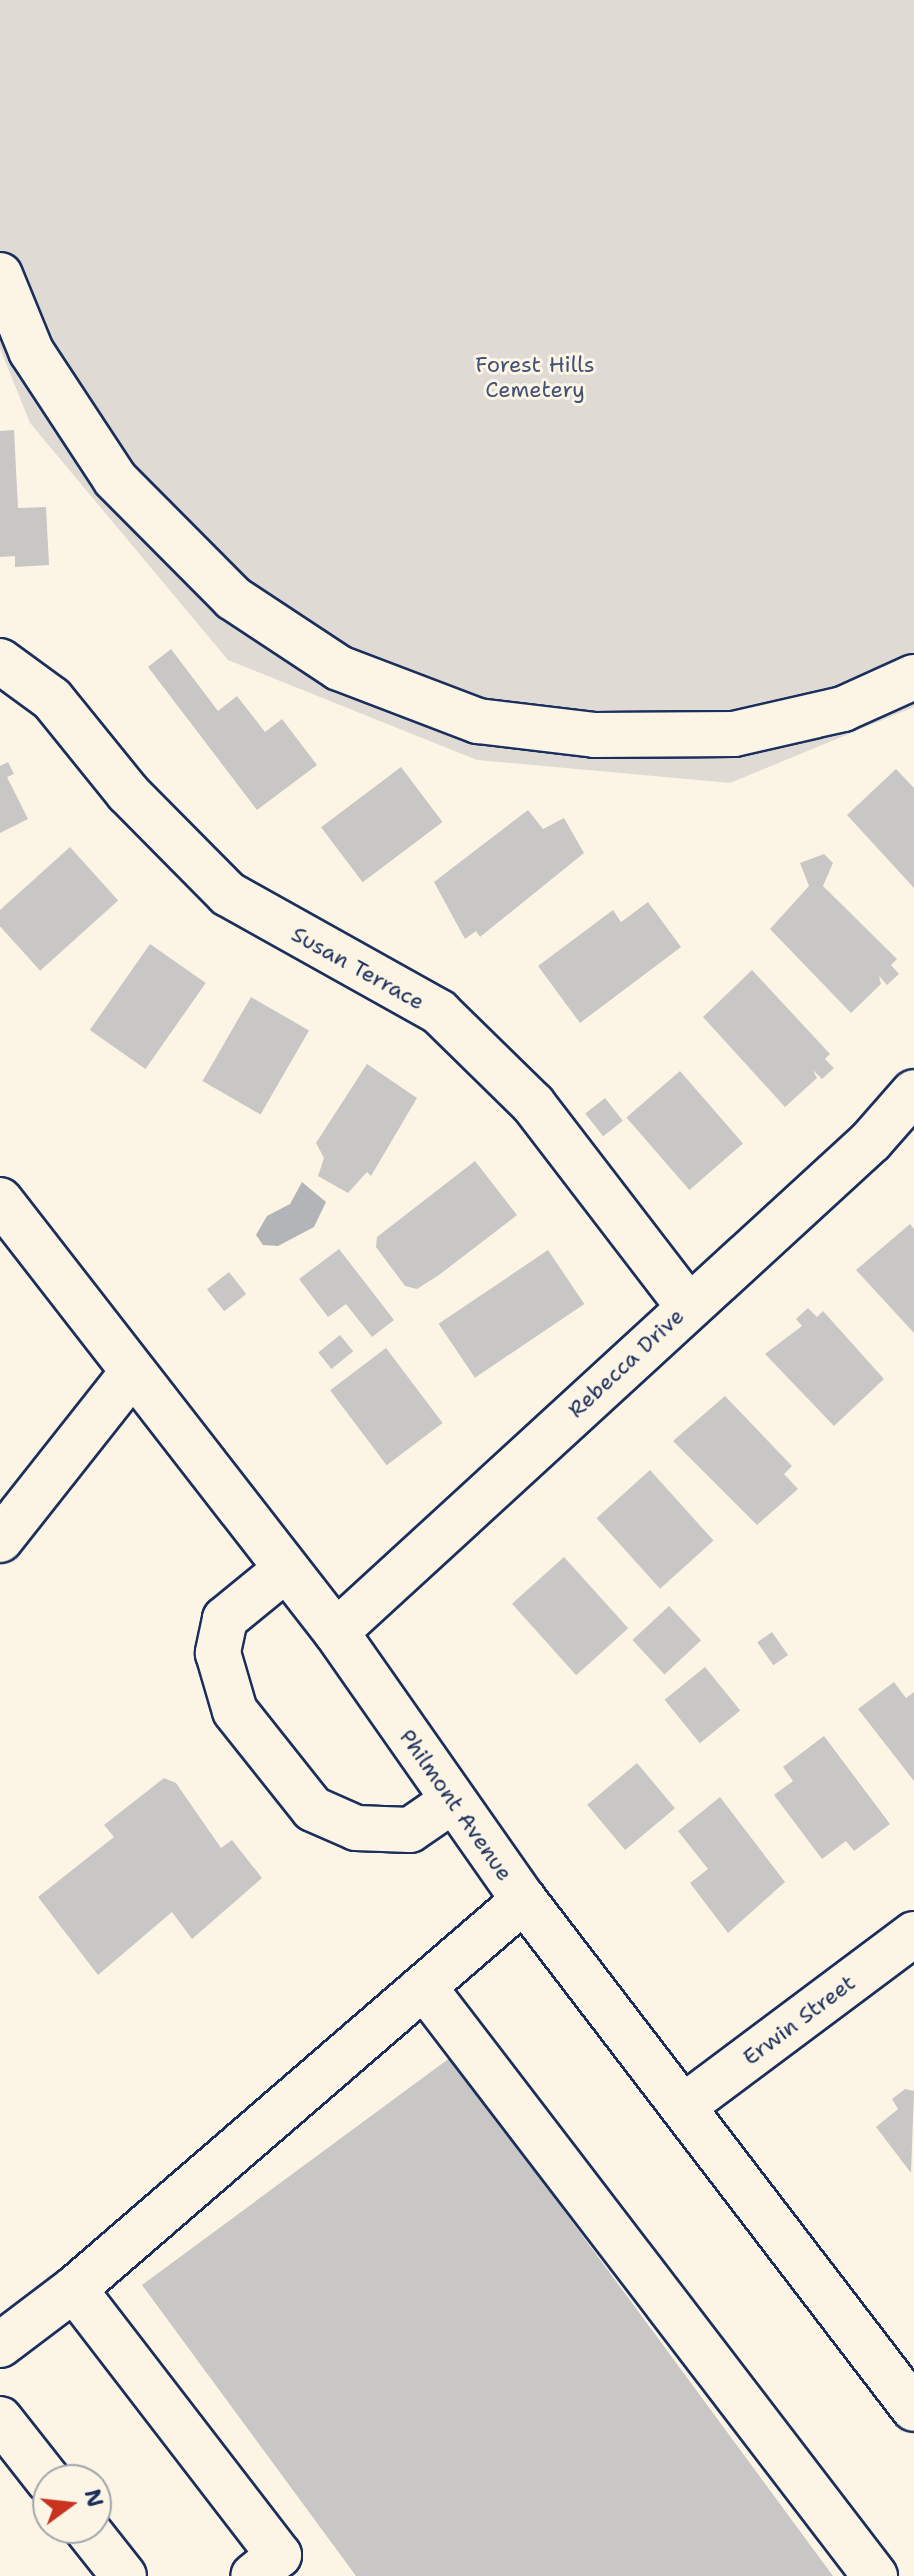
<!DOCTYPE html>
<html>
<head>
<meta charset="utf-8">
<style>
  body { margin:0 }
  #map { position:relative; width:914px; height:2576px; overflow:hidden; background:#fcf5e5; font-family:"Shantell Sans",sans-serif }
  div>[style] { position:absolute }
  [style*='--x'] { left:calc(var(--x)*1px); top:calc(var(--y)*1px); width:calc(var(--w)*1px); rotate:calc(var(--a)*1deg) }
  .green>* { inset:0; background:#dfdbd4 }
  .water>* { inset:0; background:#b2b4b8 }
  .building>* { inset:0; background:#c8c7c6; transform-origin:0 0 }
  .roads { filter:drop-shadow(2px 0 #1b2f5e) drop-shadow(-2px 0 #1b2f5e) drop-shadow(0 2px #1b2f5e) drop-shadow(0 -2px #1b2f5e) }
  .minor>* { height:44px; margin:-22px; padding:0 22px; transform-origin:22px; border-radius:22px; background:#fcf5e5 }
  .major>* { height:44px; margin:-22px; padding:0 22px; transform-origin:22px; border-radius:22px; background:#fcf5e5 }
  span { translate:-50% -50%; white-space:nowrap; text-align:center; line-height:1.15; -webkit-text-stroke:6px #fcf5e5; paint-order:stroke }
  .park-label { font-size:22px; color:#425176 }
  .street-label { font-size:22px; color:#1b2f5e }
  .north { position:absolute; left:32px; top:2464px; width:80px; height:80px; box-sizing:border-box; background:#fcf5e5; border:2px solid #a2a6af; border-radius:50%; rotate:75deg; font-size:22px; font-weight:700; line-height:32px; text-align:center; color:#1b2f5e }
  .north::after { content:''; display:block; margin:auto; width:28px; height:36px; background:#c8321e; clip-path:polygon(50% 0,100% 100%,50% 72%,0 100%) }
</style>
</head>
<body>
<div id="map">
  <div class="green">
    <div style="clip-path:polygon(0 0,914px 0,914px 707px,730px 783px,477px 760px,228px 660px,30px 423px,0 348px)"></div>
  </div>
  <div class="water">
    <div style="clip-path:polygon(302px 1182px,326px 1202px,314px 1227px,278px 1246px,263px 1245px,256px 1235px,267px 1216px,290px 1204px)"></div>
  </div>
  <div class="building">
    <div style="clip-path:polygon(14px 430px,18px 508px,46px 507px,49px 565px,15px 567px,15px 556px,0 557px,0 431px)"></div>
    <div style="clip-path:polygon(171px 649px,218px 711px,237px 696px,265px 732px,282px 719px,317px 765px,257px 810px,148px 667px)"></div>
    <div style="clip-path:polygon(8px 762px,14px 774px,7px 777px,28px 819px,0 833px,0 766px)"></div>
    <div style="left:401px;top:767px;width:69px;height:100px;rotate:53deg"></div>
    <div style="clip-path:polygon(896px 769px,914px 788px,914px 888px,847px 815px)"></div>
    <div style="clip-path:polygon(528px 810px,543px 829px,564px 818px,584px 853px,480px 937px,476px 931px,465px 939px,434px 882px)"></div>
    <div style="left:70px;top:847px;width:72px;height:105px;rotate:48deg"></div>
    <div style="clip-path:polygon(824px 854px,833px 863px,823px 886px,897px 959px,891px 965px,899px 974px,887px 985px,879px 976px,881px 984px,851px 1013px,770px 929px,809px 886px,800px 863px)"></div>
    <div style="clip-path:polygon(648px 902px,681px 947px,580px 1023px,538px 966px,613px 910px,621px 922px)"></div>
    <div style="left:150px;top:944px;width:68px;height:105px;rotate:35deg"></div>
    <div style="clip-path:polygon(752px 970px,830px 1054px,825px 1059px,834px 1068px,822px 1079px,813px 1070px,817px 1078px,785px 1107px,703px 1017px)"></div>
    <div style="left:251px;top:997px;width:67px;height:97px;rotate:30deg"></div>
    <div style="clip-path:polygon(367px 1064px,417px 1098px,371px 1176px,367px 1172px,348px 1193px,318px 1176px,324px 1158px,316px 1143px)"></div>
    <div style="left:680px;top:1071px;width:96px;height:71px;rotate:49deg"></div>
    <div style="left:605px;top:1098px;width:29px;height:25px;rotate:52deg"></div>
    <div style="clip-path:polygon(475px 1161px,517px 1215px,439px 1275px,417px 1289px,405px 1286px,376px 1247px,377px 1237px)"></div>
    <div style="clip-path:polygon(910px 1224px,914px 1229px,914px 1333px,856px 1270px)"></div>
    <div style="clip-path:polygon(339px 1249px,394px 1320px,372px 1337px,346px 1304px,328px 1317px,299px 1279px)"></div>
    <div style="left:548px;top:1250px;width:65px;height:132px;rotate:56deg"></div>
    <div style="left:229px;top:1272px;width:28px;height:28px;rotate:52deg"></div>
    <div style="clip-path:polygon(808px 1308px,817px 1317px,823px 1311px,884px 1379px,834px 1426px,765px 1354px,802px 1326px,796px 1319px)"></div>
    <div style="left:340px;top:1335px;width:21px;height:28px;rotate:51deg"></div>
    <div style="left:386px;top:1348px;width:94px;height:70px;rotate:53deg"></div>
    <div style="clip-path:polygon(725px 1396px,792px 1466px,784px 1474px,798px 1489px,757px 1525px,673px 1441px)"></div>
    <div style="left:650px;top:1470px;width:95px;height:72px;rotate:48deg"></div>
    <div style="left:564px;top:1557px;width:96px;height:70px;rotate:48deg"></div>
    <div style="left:669px;top:1606px;width:47px;height:50px;rotate:47deg"></div>
    <div style="left:772px;top:1632px;width:28px;height:18px;rotate:55deg"></div>
    <div style="left:705px;top:1667px;width:56px;height:52px;rotate:51deg"></div>
    <div style="clip-path:polygon(894px 1682px,906px 1698px,914px 1692px,914px 1781px,858px 1709px)"></div>
    <div style="clip-path:polygon(824px 1736px,890px 1824px,854px 1851px,846px 1841px,822px 1859px,774px 1795px,793px 1781px,783px 1767px)"></div>
    <div style="left:637px;top:1763px;width:59px;height:65px;rotate:50deg"></div>
    <div style="clip-path:polygon(164px 1778px,176px 1783px,221px 1848px,232px 1840px,262px 1878px,192px 1939px,172px 1912px,98px 1975px,38px 1897px,114px 1837px,104px 1825px)"></div>
    <div style="clip-path:polygon(720px 1797px,785px 1882px,728px 1933px,690px 1883px,708px 1869px,678px 1831px)"></div>
    <div style="clip-path:polygon(451px 2057px,833px 2576px,356px 2576px,142px 2285px)"></div>
    <div style="clip-path:polygon(905px 2089px,914px 2091px,911px 2173px,876px 2127px,898px 2109px,892px 2099px)"></div>
  </div>
  <div class="roads">
    <div class="minor">
      <div style="--x:0;--y:275;--w:82;--a:67.8"></div>
      <div style="--x:31;--y:351;--w:153;--a:56.7"></div>
      <div style="--x:115;--y:479;--w:168;--a:45.2"></div>
      <div style="--x:233;--y:598;--w:127;--a:33.4"></div>
      <div style="--x:339;--y:668;--w:149;--a:20.9"></div>
      <div style="--x:478;--y:721;--w:118;--a:6.8"></div>
      <div style="--x:595;--y:735;--w:139;--a:-0.4"></div>
      <div style="--x:734;--y:734;--w:112;--a:-12.9"></div>
      <div style="--x:843;--y:709;--w:78;--a:-24.3"></div>
      <div style="--x:0;--y:661;--w:64;--a:36.2"></div>
      <div style="--x:52;--y:699;--w:121;--a:51"></div>
      <div style="--x:128;--y:793;--w:142;--a:45.3"></div>
      <div style="--x:228;--y:894;--w:242;--a:29.2"></div>
      <div style="--x:439;--y:1012;--w:132;--a:44.4"></div>
      <div style="--x:533;--y:1104;--w:255;--a:52.5"></div>
      <div style="--x:0;--y:1540;--w:211;--a:-51.7"></div>
      <div style="--x:286;--y:1569;--w:79;--a:140.7"></div>
      <div style="--x:225;--y:1619;--w:35;--a:102"></div>
      <div style="--x:218;--y:1653;--w:60;--a:73.7"></div>
      <div style="--x:235;--y:1711;--w:125;--a:51.5"></div>
      <div style="--x:313;--y:1809;--w:47;--a:23.8"></div>
      <div style="--x:356;--y:1828;--w:54;--a:2.1"></div>
      <div style="--x:410;--y:1830;--w:51;--a:-34.6"></div>
      <div style="--x:336;--y:1632;--w:726;--a:-42.54"></div>
      <div style="--x:871;--y:1141;--w:65;--a:-48.7"></div>
      <div style="--x:424;--y:1987;--w:742;--a:52.56"></div>
      <div style="--x:684;--y:2106;--w:287;--a:-36.8"></div>
      <div style="--x:74;--y:2289;--w:595;--a:-40.84"></div>
      <div style="--x:0;--y:2345;--w:93;--a:-37.1"></div>
      <div style="--x:74;--y:2289;--w:336;--a:52.4"></div>
      <div style="--x:279;--y:2555;--w:33;--a:141"></div>
      <div style="--x:0;--y:2419;--w:78;--a:51.8"></div>
      <div style="--x:86;--y:2528;--w:61;--a:51.6"></div>
    </div>
    <div class="major">
      <div style="--x:0;--y:1200;--w:547;--a:52.13"></div>
      <div style="--x:336;--y:1632;--w:327;--a:55"></div>
      <div style="--x:524;--y:1900;--w:641;--a:52.54"></div>
    </div>
  </div>
  <div class="park-label">
    <span style="left:535px;top:377px">Forest Hills<br>Cemetery</span>
  </div>
  <div class="street-label">
    <span style="left:358px;top:968px;rotate:29deg">Susan Terrace</span>
    <span style="left:626px;top:1363px;rotate:-43deg">Rebecca Drive</span>
    <span style="left:456px;top:1805px;rotate:55deg">Philmont Avenue</span>
    <span style="left:799px;top:2020px;rotate:-37deg">Erwin Street</span>
  </div>
  <div class="north">N</div>
</div>
</body>
</html>
